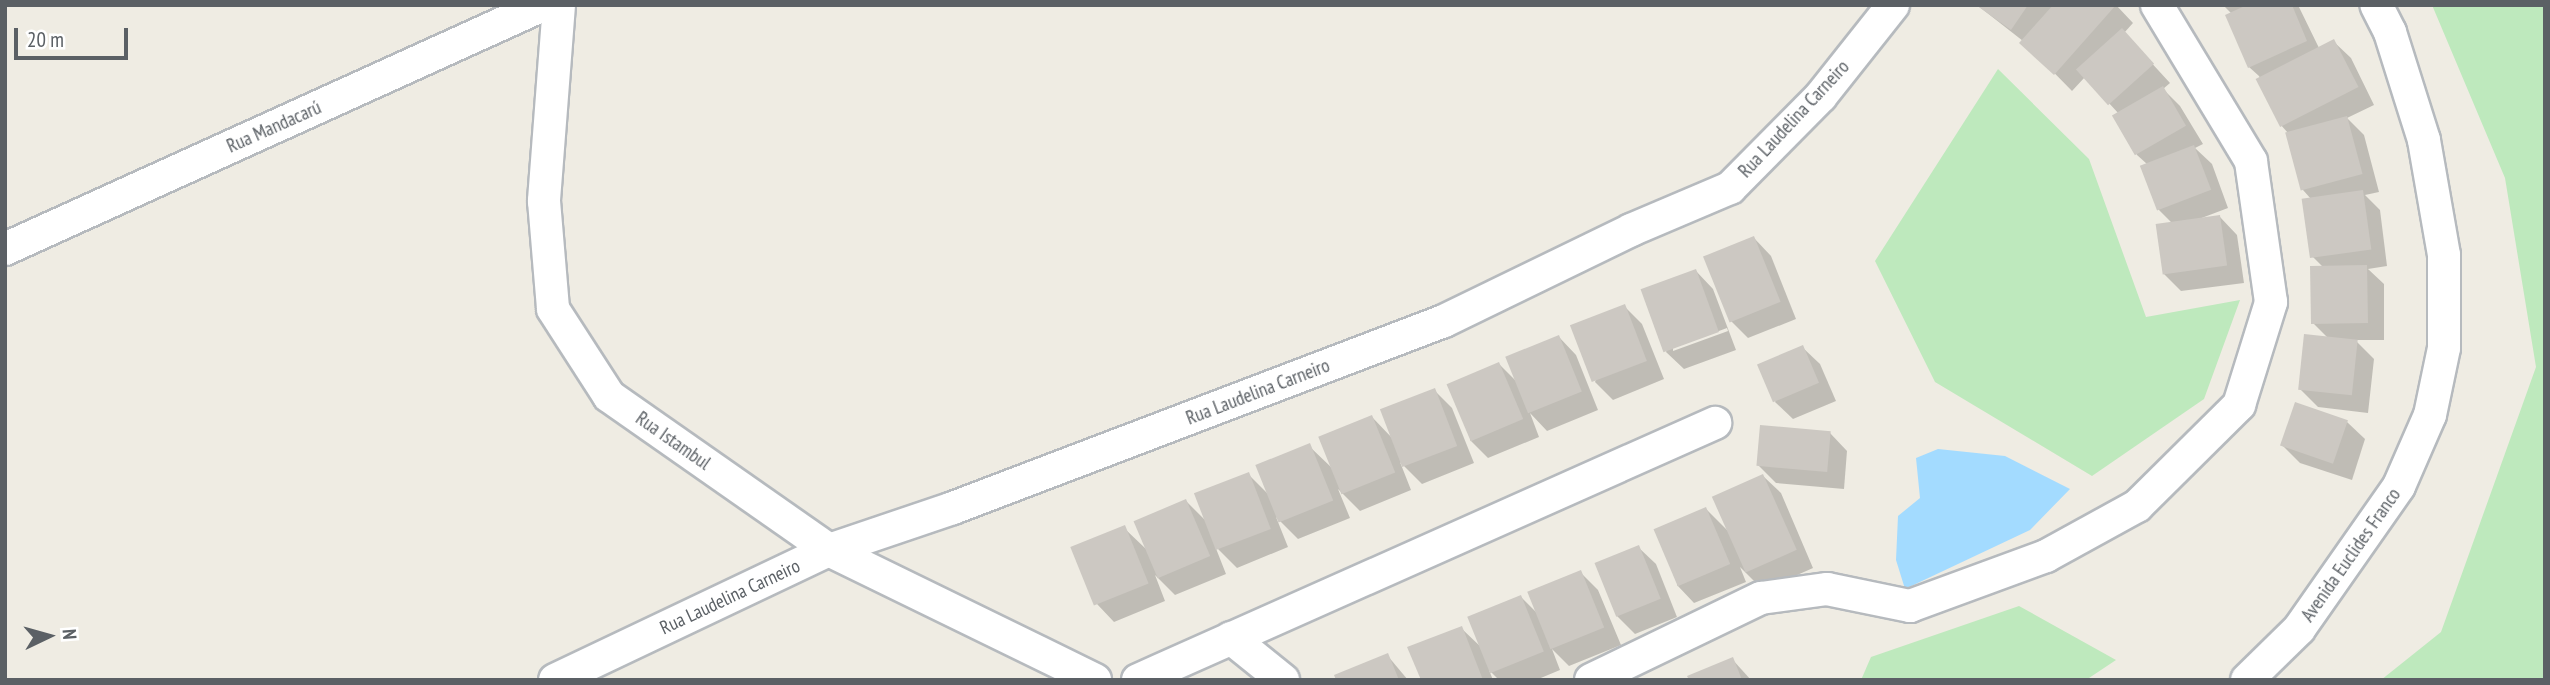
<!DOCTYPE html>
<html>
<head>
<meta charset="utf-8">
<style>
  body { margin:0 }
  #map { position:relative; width:2550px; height:685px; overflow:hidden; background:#efece3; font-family:"PT Sans Narrow",sans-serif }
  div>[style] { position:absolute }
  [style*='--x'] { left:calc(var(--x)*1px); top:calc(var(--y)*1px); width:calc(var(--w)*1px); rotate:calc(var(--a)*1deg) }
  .green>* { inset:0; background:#bee9bd }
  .water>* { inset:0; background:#a3dbff }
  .shadow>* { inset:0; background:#0003 }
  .building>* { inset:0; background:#ccc8c2; transform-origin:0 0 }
  .roads { filter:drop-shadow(2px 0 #b6babe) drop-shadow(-2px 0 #b6babe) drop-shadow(0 2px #b6babe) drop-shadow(0 -2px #b6babe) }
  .minor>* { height:32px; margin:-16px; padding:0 16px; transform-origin:16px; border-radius:16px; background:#fff }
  span { translate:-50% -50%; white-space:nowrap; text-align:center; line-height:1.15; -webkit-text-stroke:6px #fff; paint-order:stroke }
  .street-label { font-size:19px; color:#5b6065 }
  .frame { position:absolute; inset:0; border:7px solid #5b6065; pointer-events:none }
  .north { position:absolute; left:14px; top:601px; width:70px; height:70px; -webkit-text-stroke:5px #fff; paint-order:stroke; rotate:85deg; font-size:19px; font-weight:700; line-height:28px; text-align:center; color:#5b6065 }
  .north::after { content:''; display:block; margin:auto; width:24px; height:32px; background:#5b6065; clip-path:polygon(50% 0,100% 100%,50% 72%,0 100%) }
  .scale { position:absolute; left:14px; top:28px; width:114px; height:32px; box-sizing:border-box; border:4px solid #5b6065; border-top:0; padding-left:9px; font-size:21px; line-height:24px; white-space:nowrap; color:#5b6065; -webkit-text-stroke:5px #fff; paint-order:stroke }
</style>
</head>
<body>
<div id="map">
  <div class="green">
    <div style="clip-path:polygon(2432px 5px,2545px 5px,2545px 680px,2381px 680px,2441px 632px,2536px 367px,2505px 178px)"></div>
    <div style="clip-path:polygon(1998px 69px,2089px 159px,2146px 317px,2240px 300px,2204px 399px,2092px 476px,1935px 382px,1875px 261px)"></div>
    <div style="clip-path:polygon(2019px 606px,2116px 660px,2086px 680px,1861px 680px,1871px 657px)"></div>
  </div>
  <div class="water">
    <div style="clip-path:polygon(1938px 449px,2005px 456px,2070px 489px,2030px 530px,1905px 589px,1896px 560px,1898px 516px,1920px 498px,1916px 458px)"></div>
  </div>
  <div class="shadow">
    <div style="clip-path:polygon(1977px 5px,2116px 5px,2133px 23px,2124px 33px,2170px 83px,2163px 89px,2180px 106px,2203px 144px,2195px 148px,2212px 164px,2228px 208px,2199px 219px,2220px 217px,2237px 235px,2244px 283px,2181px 291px,2164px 274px,2173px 224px,2159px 210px,2147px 164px,2137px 155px,2119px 114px,2085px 77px,2072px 91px,2023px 41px)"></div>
    <div style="clip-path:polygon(2223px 5px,2298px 5px,2319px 48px,2333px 41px,2351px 58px,2374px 105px,2347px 118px,2364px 135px,2379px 192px,2365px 195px,2380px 210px,2387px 266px,2368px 269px,2384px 284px,2384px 340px,2355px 340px,2374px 359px,2368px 413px,2318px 407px,2300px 389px,2328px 338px,2312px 322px,2323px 267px,2312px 256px,2311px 199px,2303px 190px,2288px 133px,2280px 124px,2259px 76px,2249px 67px,2232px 14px)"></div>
    <div style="clip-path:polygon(1754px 238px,1771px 256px,1796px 319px,1748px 338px,1731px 321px)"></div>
    <div style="clip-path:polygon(evenodd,1696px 271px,1713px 289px,1736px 350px,1684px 369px,1666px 352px,1696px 271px,1727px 328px,1728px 331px,1673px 351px,1673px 348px,1727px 328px)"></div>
    <div style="clip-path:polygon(1624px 306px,1642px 324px,1664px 379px,1613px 400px,1595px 382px)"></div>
    <div style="clip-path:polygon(1559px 337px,1576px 355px,1598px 410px,1547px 431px,1530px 413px,1539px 437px,1488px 458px,1470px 440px,1499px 364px,1516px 381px)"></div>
    <div style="clip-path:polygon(1802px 347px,1820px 364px,1836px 401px,1793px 419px,1775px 402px)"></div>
    <div style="clip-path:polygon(1434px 390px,1452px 408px,1474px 463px,1422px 484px,1400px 462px,1411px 490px,1360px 511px,1338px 489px,1350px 518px,1298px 539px,1276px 517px,1288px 547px,1237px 568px,1215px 546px,1226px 574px,1175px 595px,1155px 575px,1165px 601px,1114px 622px,1097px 604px,1124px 528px,1146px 549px,1186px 501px,1208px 523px,1248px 474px,1270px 496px,1309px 446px,1332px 468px,1372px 417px,1394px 440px)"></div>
    <div style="clip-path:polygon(2347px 422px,2365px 439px,2352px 480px,2300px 463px,2282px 445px)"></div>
    <div style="clip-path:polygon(1830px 433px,1847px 451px,1844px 489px,1776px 483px,1758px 465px)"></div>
    <div style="clip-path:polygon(1763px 476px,1781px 493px,1813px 568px,1763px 590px,1740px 567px,1746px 582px,1694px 603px,1677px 585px,1706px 509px,1728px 531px)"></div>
    <div style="clip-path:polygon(1638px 547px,1656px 564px,1677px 617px,1635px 634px,1617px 616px)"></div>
    <div style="clip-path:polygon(1580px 572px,1598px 590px,1621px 645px,1569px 666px,1552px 649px,1560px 670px,1536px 680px,1499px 680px,1489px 670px,1493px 680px,1422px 680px,1461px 628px,1482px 648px,1521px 597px,1538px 614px)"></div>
    <div style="clip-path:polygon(1387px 655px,1408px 680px,1338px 680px)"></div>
    <div style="clip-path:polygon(1732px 659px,1751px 680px,1691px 680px)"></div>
  </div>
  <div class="building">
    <div style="clip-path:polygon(1976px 5px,2028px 5px,2011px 30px)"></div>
    <div style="clip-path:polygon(2053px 5px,2116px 5px,2054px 75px,2019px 43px)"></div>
    <div style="clip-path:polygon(2247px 5px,2292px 5px,2307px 41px,2248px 68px,2225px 15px)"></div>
    <div style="left:2122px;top:28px;width:48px;height:62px;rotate:48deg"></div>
    <div style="left:2334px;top:39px;width:54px;height:88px;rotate:63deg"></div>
    <div style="left:2163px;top:86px;width:46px;height:59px;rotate:60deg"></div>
    <div style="left:2347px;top:116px;width:60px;height:64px;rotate:75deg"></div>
    <div style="left:2194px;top:145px;width:48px;height:58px;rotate:69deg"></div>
    <div style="left:2363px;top:190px;width:60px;height:62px;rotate:82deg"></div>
    <div style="left:2220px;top:215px;width:51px;height:65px;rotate:82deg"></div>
    <div style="left:1754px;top:236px;width:71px;height:55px;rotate:68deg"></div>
    <div style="left:2367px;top:265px;width:58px;height:57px;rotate:89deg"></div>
    <div style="left:1696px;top:269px;width:67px;height:59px;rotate:70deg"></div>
    <div style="left:1625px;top:304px;width:61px;height:59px;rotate:69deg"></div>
    <div style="left:2304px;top:334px;width:54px;height:56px;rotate:6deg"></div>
    <div style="left:1559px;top:335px;width:61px;height:58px;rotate:68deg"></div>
    <div style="left:1803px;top:345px;width:41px;height:50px;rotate:67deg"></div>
    <div style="left:1499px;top:362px;width:62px;height:57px;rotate:67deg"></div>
    <div style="left:1435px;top:388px;width:62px;height:59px;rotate:69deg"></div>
    <div style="left:2295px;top:402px;width:56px;height:46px;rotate:19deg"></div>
    <div style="left:1372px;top:415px;width:62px;height:58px;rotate:68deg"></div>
    <div style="left:1760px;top:425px;width:71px;height:41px;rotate:5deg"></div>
    <div style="left:1310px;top:443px;width:62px;height:59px;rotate:68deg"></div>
    <div style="left:1249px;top:472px;width:61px;height:59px;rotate:69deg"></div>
    <div style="left:1763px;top:474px;width:83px;height:56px;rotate:66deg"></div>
    <div style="left:1186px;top:499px;width:62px;height:57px;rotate:67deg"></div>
    <div style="left:1706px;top:507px;width:62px;height:57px;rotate:67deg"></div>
    <div style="left:1125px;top:525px;width:63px;height:59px;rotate:68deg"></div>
    <div style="left:1639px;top:545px;width:58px;height:48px;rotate:68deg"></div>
    <div style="left:1581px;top:570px;width:62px;height:58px;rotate:68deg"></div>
    <div style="left:1521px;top:595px;width:61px;height:58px;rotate:68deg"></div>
    <div style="clip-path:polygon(1462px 626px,1483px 680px,1421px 680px,1407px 647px)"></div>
    <div style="clip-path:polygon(1388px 653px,1399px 680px,1336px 680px,1334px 675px)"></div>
    <div style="clip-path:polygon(1733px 657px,1742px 680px,1689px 680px,1687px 676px)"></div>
  </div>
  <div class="roads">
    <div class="minor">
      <div style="--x:559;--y:5;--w:197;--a:94.4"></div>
      <div style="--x:544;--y:201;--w:108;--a:85.2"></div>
      <div style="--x:553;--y:309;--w:103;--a:57.2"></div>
      <div style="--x:609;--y:396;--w:269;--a:35"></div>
      <div style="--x:829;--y:550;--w:296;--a:26"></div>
      <div style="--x:5;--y:249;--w:591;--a:-24.4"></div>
      <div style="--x:1231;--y:638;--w:67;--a:38.9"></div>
      <div style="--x:555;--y:680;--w:303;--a:-25.4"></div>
      <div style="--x:829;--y:550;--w:131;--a:-18.7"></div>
      <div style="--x:953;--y:508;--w:525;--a:-20.85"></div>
      <div style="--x:1444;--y:321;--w:208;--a:-25.9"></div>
      <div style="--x:1631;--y:230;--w:108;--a:-23"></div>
      <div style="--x:1730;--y:188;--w:129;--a:-45.3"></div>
      <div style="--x:1821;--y:96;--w:116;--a:-51.6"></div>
      <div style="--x:1138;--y:680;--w:632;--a:-24.01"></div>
      <div style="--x:1591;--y:680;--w:189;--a:-25.8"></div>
      <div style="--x:1761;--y:598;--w:67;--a:-7.8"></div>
      <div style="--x:1827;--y:589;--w:85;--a:11.6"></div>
      <div style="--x:1910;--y:606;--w:145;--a:-20.2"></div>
      <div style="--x:2046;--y:556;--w:104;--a:-28.8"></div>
      <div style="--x:2137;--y:506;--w:144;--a:-44.7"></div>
      <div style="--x:2239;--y:405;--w:108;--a:-72.7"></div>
      <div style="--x:2271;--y:302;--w:142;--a:-98.1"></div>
      <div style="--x:2251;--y:161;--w:182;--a:-121.1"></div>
      <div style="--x:2247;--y:680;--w:73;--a:-44.4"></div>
      <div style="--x:2299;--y:629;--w:174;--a:-55"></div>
      <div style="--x:2399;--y:486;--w:77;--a:-66.4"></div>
      <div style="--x:2430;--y:415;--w:68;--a:-78.2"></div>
      <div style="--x:2444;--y:348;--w:93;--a:-90"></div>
      <div style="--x:2444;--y:255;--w:117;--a:-99.9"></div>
      <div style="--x:2424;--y:140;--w:113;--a:-107.5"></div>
      <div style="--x:2390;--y:32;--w:30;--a:-117"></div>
    </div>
  </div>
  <div class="street-label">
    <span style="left:1794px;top:119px;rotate:-47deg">Rua Laudelina Carneiro</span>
    <span style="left:274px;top:127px;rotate:-24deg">Rua Mandacarú</span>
    <span style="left:1258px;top:392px;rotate:-21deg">Rua Laudelina Carneiro</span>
    <span style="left:673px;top:441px;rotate:35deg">Rua Istambul</span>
    <span style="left:2351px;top:555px;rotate:-55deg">Avenida Euclides Franco</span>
    <span style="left:730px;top:597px;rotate:-25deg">Rua Laudelina Carneiro</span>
  </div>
  <div class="frame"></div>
  <div class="north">N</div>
  <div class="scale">20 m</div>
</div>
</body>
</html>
